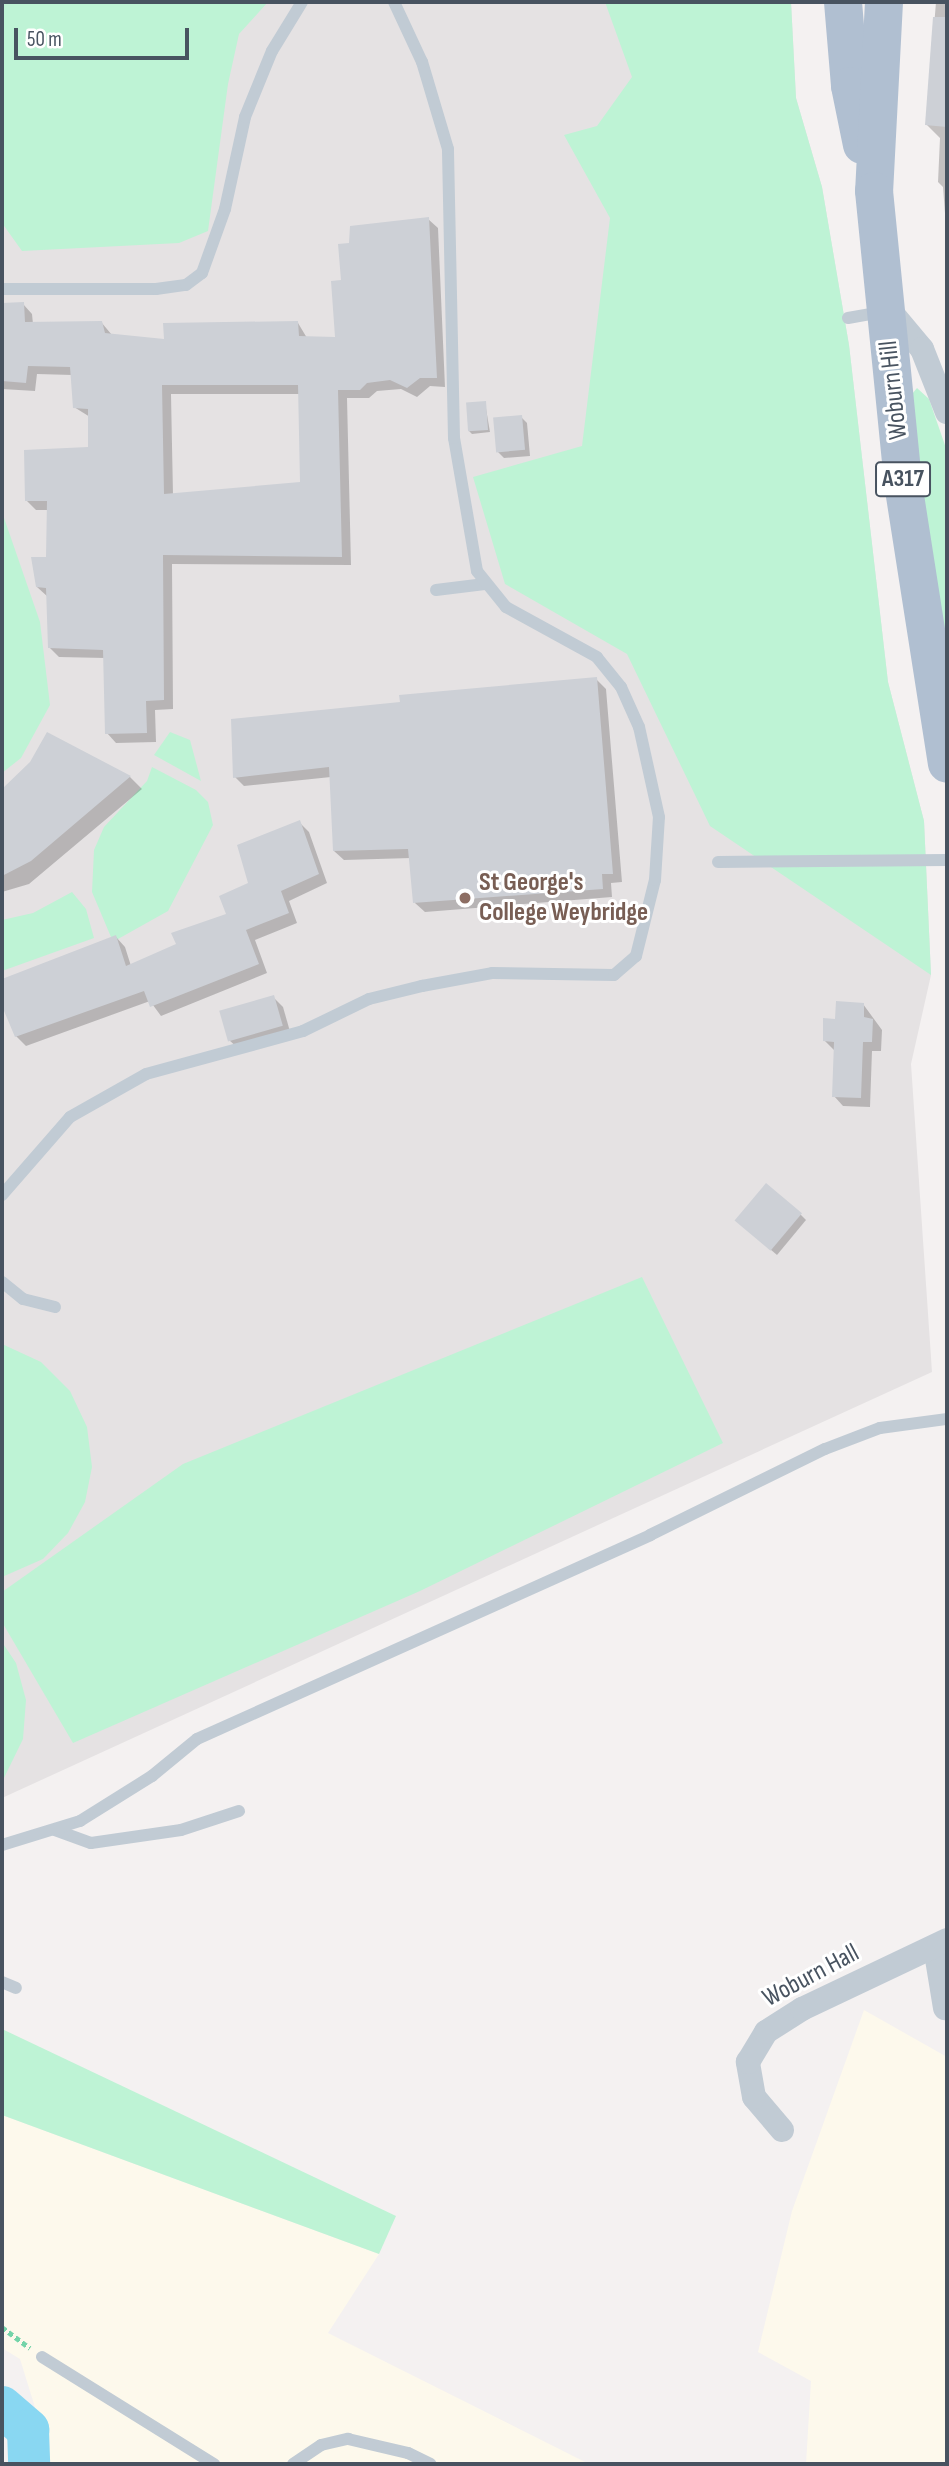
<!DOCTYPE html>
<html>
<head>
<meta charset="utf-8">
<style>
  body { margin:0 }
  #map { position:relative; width:949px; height:2466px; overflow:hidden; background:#f4f1f1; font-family:"Sofia Sans Condensed",sans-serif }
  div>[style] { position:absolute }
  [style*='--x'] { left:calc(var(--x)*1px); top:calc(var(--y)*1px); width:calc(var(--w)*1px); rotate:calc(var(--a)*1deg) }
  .commercial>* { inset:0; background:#fdf9ec }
  .education>* { inset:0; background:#e5e2e3 }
  .green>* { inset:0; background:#bef3d5 }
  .shadow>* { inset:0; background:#0003 }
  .river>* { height:42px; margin:-21px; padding:0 21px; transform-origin:21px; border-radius:21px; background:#89d7f2 }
  .building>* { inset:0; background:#cdd0d6; transform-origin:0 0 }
  .path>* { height:4.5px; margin-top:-2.25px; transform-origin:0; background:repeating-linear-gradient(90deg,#74d4a9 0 5px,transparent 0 8.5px) }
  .lane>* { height:12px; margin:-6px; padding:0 6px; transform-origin:6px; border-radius:6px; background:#c1cbd4 }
  .street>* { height:24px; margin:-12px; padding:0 12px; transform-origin:12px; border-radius:12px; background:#c1cbd4 }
  .primary>* { height:38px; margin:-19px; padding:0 19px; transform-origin:19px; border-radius:19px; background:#b0bfd1 }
  .dots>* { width:19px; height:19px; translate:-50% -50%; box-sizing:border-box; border:4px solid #fff; border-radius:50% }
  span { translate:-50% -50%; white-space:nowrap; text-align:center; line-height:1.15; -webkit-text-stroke:6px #fff; paint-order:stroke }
  .shield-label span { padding:2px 5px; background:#fff; border:2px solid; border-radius:5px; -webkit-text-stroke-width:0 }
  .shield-label { font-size:24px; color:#485360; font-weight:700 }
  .street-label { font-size:26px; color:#485360 }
  .education-label { font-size:26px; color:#785e54; font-weight:700 }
  .left { translate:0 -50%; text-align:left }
  .frame { position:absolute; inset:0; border:4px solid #485360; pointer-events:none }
  .scale { position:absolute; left:14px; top:28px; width:175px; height:32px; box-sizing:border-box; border:4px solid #485360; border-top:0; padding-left:9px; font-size:21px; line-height:24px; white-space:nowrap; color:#485360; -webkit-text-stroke:5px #fff; paint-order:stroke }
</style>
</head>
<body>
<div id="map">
  <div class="commercial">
    <div style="clip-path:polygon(864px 2010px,947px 2057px,947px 2464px,806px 2464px,811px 2381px,758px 2352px,792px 2211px)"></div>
    <div style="clip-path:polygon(2px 2115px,379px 2254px,328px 2333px,589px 2464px,47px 2464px,43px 2433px,20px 2359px,2px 2348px)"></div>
  </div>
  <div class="education">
    <div style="clip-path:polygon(2px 2px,791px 2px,796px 98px,822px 187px,849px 345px,888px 682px,924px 821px,931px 975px,911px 1064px,932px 1372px,2px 1798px)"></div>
  </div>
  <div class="green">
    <div style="clip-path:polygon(2px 2px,268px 2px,239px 34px,228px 84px,208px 231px,179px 243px,22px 251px,2px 223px)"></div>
    <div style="clip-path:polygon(605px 2px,791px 2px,796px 98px,822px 187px,849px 345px,888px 682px,924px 821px,931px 975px,710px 826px,627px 654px,505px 584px,473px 477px,582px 446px,610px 218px,564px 135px,597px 126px,632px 77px)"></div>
    <div style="clip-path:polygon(917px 388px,929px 399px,947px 451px,947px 717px,902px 406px)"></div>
    <div style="clip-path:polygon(2px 512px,40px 622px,50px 705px,21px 758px,2px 773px)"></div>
    <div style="clip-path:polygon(170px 732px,190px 740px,201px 781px,154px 755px)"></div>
    <div style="clip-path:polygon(152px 767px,196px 790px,208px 802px,213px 825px,168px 911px,118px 939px,111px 937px,92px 892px,94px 850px,104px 827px,147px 781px)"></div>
    <div style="clip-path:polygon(72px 892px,86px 909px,94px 938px,2px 971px,2px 920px,33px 913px)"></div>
    <div style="clip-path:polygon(642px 1277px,723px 1443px,420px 1591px,73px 1743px,2px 1622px,2px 1592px,183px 1464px)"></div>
    <div style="clip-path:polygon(2px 1344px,41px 1362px,70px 1391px,87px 1427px,92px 1467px,85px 1502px,68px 1533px,43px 1559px,2px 1577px)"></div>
    <div style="clip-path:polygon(2px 1642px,16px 1663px,26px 1700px,23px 1739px,2px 1782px)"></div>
    <div style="clip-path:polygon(2px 2029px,396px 2216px,379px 2254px,2px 2115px)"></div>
  </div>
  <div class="shadow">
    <div style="clip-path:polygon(936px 2px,947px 2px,947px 240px,943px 187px,938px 182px,940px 138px,926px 124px)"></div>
    <div style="clip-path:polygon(evenodd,428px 219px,438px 228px,445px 387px,430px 386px,417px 397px,401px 389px,377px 391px,369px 398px,347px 398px,351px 565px,172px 564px,173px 709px,155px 710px,156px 742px,116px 743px,107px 733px,105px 658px,59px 657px,49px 647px,48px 597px,37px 587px,48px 559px,49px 510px,36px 510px,27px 501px,90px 449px,90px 417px,74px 407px,72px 375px,37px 374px,35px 391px,2px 389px,2px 305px,23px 304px,32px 314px,33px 324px,101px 322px,112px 335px,166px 341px,298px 323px,307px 338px,337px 339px,351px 244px,428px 219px,171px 394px,300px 394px,301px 484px,173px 495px,171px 394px)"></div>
    <div style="clip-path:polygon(485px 403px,490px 432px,472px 434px,469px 431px)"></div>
    <div style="clip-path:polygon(521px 417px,527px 423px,530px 456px,504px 458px,498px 452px)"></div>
    <div style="clip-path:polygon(596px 679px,606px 689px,622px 882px,611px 883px,612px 897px,425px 912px,415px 903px,411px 858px,344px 860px,334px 851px,331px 777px,244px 786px,235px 777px,402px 704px)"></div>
    <div style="clip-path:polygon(47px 734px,130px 777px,142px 789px,29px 884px,2px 892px,2px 791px,31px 763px)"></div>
    <div style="clip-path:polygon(299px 822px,309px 832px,327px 883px,289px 901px,297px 923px,255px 940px,267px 973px,161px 1016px,150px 1001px,26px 1046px,16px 1036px,2px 1001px,2px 981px,116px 937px,125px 947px,131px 966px,178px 945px,228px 915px)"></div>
    <div style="clip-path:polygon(273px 997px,283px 1007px,291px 1035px,239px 1049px,229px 1040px)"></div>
    <div style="clip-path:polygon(863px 1004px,882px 1030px,881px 1051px,872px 1051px,870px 1107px,843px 1106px,834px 1096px,834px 1050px,824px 1040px,836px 1020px)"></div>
    <div style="clip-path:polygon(800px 1214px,806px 1220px,777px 1255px,743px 1226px)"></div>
  </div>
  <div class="river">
    <div style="--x:2;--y:2407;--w:35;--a:41"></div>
    <div style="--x:28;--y:2430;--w:34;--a:88"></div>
  </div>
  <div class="building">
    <div style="clip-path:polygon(933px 17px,947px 17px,947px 127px,925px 125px)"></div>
    <div style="clip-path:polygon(evenodd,429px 217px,437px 378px,420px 378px,407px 388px,390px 380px,367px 383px,360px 390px,338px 390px,342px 557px,163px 555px,164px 700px,146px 701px,147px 733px,105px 734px,103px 650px,48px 648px,46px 588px,36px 587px,31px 557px,46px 557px,47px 501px,25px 501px,24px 450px,88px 447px,88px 409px,73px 408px,70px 367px,28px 366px,26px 383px,2px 381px,2px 303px,24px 302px,25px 322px,102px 321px,105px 333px,164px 339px,163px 323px,298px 321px,299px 336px,335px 337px,331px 281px,341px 280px,338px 244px,349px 243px,350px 226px,429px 217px,162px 385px,298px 385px,300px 482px,164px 494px,162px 385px)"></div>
    <div style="left:486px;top:401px;width:29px;height:20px;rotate:86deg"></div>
    <div style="left:522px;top:415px;width:35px;height:29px;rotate:85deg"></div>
    <div style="clip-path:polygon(597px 677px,613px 874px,602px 874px,603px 889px,413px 903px,408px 849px,333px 851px,329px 767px,233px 778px,231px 719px,400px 702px,399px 695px)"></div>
    <div style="clip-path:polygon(47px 732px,131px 776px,31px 861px,2px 876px,2px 789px,30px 762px)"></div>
    <div style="clip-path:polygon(300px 820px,319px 874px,281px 891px,289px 913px,246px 930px,259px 964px,150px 1007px,144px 991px,15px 1037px,2px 1006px,2px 979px,116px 935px,126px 966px,176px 944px,171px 933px,226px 914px,219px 896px,248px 883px,237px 845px)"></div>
    <div style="left:274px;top:995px;width:32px;height:57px;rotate:74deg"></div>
    <div style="clip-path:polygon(836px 1001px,864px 1003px,864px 1017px,873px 1019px,872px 1042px,863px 1042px,861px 1098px,832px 1097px,834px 1042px,823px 1041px,823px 1018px,835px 1019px)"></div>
    <div style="left:766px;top:1183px;width:47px;height:49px;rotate:40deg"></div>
  </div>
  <div class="path">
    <div style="--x:2;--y:2327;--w:35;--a:37"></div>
  </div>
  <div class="lane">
    <div style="--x:2;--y:289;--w:154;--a:0"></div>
    <div style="--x:156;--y:289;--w:30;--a:-8"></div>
    <div style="--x:186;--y:285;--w:20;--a:-37"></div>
    <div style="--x:202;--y:273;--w:68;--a:-70.2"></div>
    <div style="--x:225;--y:209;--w:94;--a:-77.7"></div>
    <div style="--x:245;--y:117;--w:71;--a:-67.8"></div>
    <div style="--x:272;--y:51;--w:57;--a:-58.5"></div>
    <div style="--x:848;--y:318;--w:35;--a:-10"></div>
    <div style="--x:436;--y:590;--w:49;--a:-7"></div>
    <div style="--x:718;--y:862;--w:229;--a:-0.5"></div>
    <div style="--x:2;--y:1195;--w:103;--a:-48.9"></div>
    <div style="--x:70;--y:1117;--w:87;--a:-29.5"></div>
    <div style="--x:146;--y:1074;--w:163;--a:-15.3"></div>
    <div style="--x:303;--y:1031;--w:73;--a:-25.9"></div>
    <div style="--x:369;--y:999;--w:55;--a:-13.8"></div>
    <div style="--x:422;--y:986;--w:71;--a:-10.5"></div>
    <div style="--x:492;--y:973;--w:122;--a:0.9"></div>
    <div style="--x:614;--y:975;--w:29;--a:-41"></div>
    <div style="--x:636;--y:956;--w:78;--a:-76"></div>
    <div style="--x:655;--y:880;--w:63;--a:-86.4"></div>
    <div style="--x:659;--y:817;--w:92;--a:-102.5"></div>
    <div style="--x:639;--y:727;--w:44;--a:-114.2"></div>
    <div style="--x:621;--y:687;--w:38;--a:-129"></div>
    <div style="--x:597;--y:657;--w:104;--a:-151.2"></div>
    <div style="--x:506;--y:607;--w:46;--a:-128.9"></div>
    <div style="--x:477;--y:571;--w:135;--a:-99.8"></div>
    <div style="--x:454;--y:438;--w:289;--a:-91.2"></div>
    <div style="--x:448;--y:149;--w:91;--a:-106.6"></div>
    <div style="--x:422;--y:62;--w:66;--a:-115"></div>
    <div style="--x:2;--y:1282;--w:27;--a:39"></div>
    <div style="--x:23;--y:1299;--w:33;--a:14"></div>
    <div style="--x:55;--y:1830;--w:38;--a:20"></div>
    <div style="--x:91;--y:1843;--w:91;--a:-8.2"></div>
    <div style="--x:181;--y:1830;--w:61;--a:-18.1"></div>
    <div style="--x:2;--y:1845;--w:82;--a:-17.1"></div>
    <div style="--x:80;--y:1821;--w:85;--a:-32"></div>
    <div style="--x:152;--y:1776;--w:58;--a:-39.4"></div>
    <div style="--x:197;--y:1739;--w:497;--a:-24.2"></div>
    <div style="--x:650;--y:1535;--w:195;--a:-26.2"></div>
    <div style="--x:825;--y:1449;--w:59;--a:-20.9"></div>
    <div style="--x:880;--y:1428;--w:68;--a:-7.7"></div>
    <div style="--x:2;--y:1982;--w:15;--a:23"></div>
    <div style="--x:42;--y:2357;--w:203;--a:31.9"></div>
    <div style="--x:293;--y:2464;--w:34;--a:-34"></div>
    <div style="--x:321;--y:2445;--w:28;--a:-13"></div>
    <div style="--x:348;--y:2439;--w:62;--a:13.1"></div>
    <div style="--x:408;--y:2453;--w:25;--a:26"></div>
  </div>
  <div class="street">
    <div style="--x:886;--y:306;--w:56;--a:50.1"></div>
    <div style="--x:922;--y:349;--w:68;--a:68.4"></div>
    <div style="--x:935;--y:1947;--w:62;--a:80.7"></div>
    <div style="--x:782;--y:2130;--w:43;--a:-130.3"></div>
    <div style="--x:754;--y:2097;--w:36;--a:-100"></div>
    <div style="--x:748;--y:2062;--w:35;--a:-59"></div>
    <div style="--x:766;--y:2032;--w:43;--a:-32.6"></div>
    <div style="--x:802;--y:2009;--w:161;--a:-25.4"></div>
  </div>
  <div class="primary">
    <div style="--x:843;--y:2;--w:84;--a:85.2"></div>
    <div style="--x:850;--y:86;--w:60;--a:78.5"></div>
    <div style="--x:884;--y:2;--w:189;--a:93"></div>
    <div style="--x:874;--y:191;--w:293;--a:84.3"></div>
    <div style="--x:903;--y:483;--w:284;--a:81.1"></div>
  </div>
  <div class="dots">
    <div style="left:465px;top:898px;background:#8d6e63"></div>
  </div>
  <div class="shield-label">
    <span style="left:903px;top:479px">A317</span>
  </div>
  <div class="street-label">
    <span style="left:894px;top:390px;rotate:-96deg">Woburn Hill</span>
    <span style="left:811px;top:1976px;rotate:-28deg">Woburn Hall</span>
  </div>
  <div class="education-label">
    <span class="left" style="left:479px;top:898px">St George's<br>College Weybridge</span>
  </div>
  <div class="frame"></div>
  <div class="scale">50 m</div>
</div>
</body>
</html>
